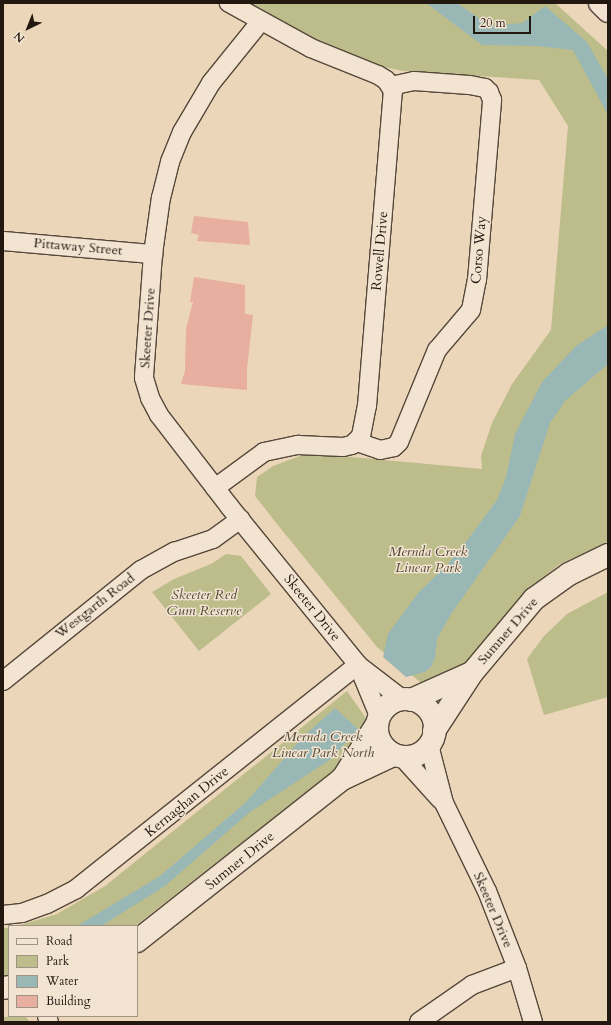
<!DOCTYPE html>
<html>
<head>
<meta charset="utf-8">
<style>
  body { margin:0 }
  #map { position:relative; width:611px; height:1025px; overflow:hidden; background:#ecd6b9; font-family:Cardo,serif }
  div>[style] { position:absolute }
  [style*='--x'] { left:calc(var(--x)*1px); top:calc(var(--y)*1px); width:calc(var(--w)*1px); rotate:calc(var(--a)*1deg) }
  .green>* { inset:0; background:#bdbc8b; transform-origin:0 0 }
  .water>* { inset:0; background:#99b8b5 }
  .building>* { inset:0; background:#e8ae9f }
  .roads { filter:drop-shadow(1px 0 #55483a) drop-shadow(-1px 0 #55483a) drop-shadow(0 1px #55483a) drop-shadow(0 -1px #55483a) }
  .street>* { height:18px; margin:-9px; padding:0 9px; transform-origin:9px; border-radius:9px; background:#f3e4d2 }
  .secondary>* { height:22px; margin:-11px; padding:0 11px; transform-origin:11px; border-radius:11px; background:#f3e4d2 }
  .secondary>.ring { margin:-11px; padding:0; box-sizing:content-box; background:none; border:22px solid #f3e4d2; border-radius:50% }
  span { translate:-50% -50%; white-space:nowrap; text-align:center; line-height:1.15; -webkit-text-stroke:3px #f3e4d2; paint-order:stroke }
  .street-label { font-size:14px; color:#231810 }
  .park-label { font-size:14px; color:#514935; font-style:italic }
  .frame { position:absolute; inset:0; border:4px solid #231810; pointer-events:none }
  .legend { position:absolute; left:8px; top:925px; width:130px; height:92px; box-sizing:border-box; background:#f3e4d2; border:1px solid #a09284; margin:0; padding:5px 7px; list-style:none; font-size:12px; color:#231810 }
  .legend li { display:flex; align-items:center; gap:8px; height:20px }
  .legend b { width:20px; border:1px solid #a09284 }
  .north { position:absolute; left:8px; top:8px; width:40px; height:40px; -webkit-text-stroke:3px #f3e4d2; paint-order:stroke; rotate:223deg; font-size:11px; font-weight:700; line-height:16px; text-align:center; color:#231810 }
  .north::after { content:''; display:block; margin:auto; width:14px; height:18px; background:#231810; clip-path:polygon(50% 0,100% 100%,50% 72%,0 100%) }
  .scale { position:absolute; left:473px; top:16px; width:58px; height:18px; box-sizing:border-box; border:2px solid #231810; border-top:0; padding-left:5px; font-size:12px; line-height:14px; white-space:nowrap; color:#231810; -webkit-text-stroke:3px #f3e4d2; paint-order:stroke }
</style>
</head>
<body>
<div id="map">
  <div class="green">
    <div style="clip-path:polygon(243px 3px,555px 3px,608px 51px,608px 542px,560px 564px,524px 592px,479px 651px,461px 667px,425px 686px,377px 647px,281px 529px,255px 496px,257px 477px,273px 466px,308px 453px,482px 469px,481px 456px,492px 423px,512px 384px,551px 330px,568px 126px,539px 80px,403px 71px,366px 63px,326px 47px)"></div>
    <div style="clip-path:polygon(226px 554px,241px 556px,271px 594px,199px 651px,152px 592px,174px 579px,211px 564px)"></div>
    <div style="clip-path:polygon(608px 592px,608px 697px,544px 715px,527px 659px,544px 636px,567px 614px)"></div>
    <div style="clip-path:polygon(347px 691px,368px 721px,341px 765px,135px 926px,17px 926px,57px 914px,105px 886px)"></div>
    <div style="left:9px;top:928px;width:48px;height:6px;rotate:90deg"></div>
    <div style="clip-path:polygon(25px 1016px,30px 1022px,3px 1022px,3px 1017px)"></div>
  </div>
  <div class="water">
    <div style="clip-path:polygon(426px 3px,457px 3px,490px 26px,522px 23px,545px 6px,587px 42px,608px 79px,608px 115px,573px 50px,537px 46px,482px 45px)"></div>
    <div style="clip-path:polygon(608px 325px,608px 364px,565px 401px,550px 423px,520px 516px,451px 614px,437px 639px,435px 658px,431px 667px,425px 672px,406px 677px,383px 657px,388px 634px,419px 592px,448px 564px,469px 538px,497px 500px,506px 477px,515px 434px,542px 382px,576px 346px)"></div>
    <div style="clip-path:polygon(335px 708px,358px 729px,331px 759px,250px 812px,165px 886px,101px 926px,77px 926px,160px 876px,246px 802px,303px 737px)"></div>
  </div>
  <div class="building">
    <div style="clip-path:polygon(194px 216px,248px 222px,250px 245px,197px 241px,199px 235px,191px 233px)"></div>
    <div style="clip-path:polygon(194px 277px,245px 285px,245px 314px,253px 315px,247px 368px,247px 390px,181px 384px,185px 371px,186px 329px,193px 302px,190px 302px)"></div>
  </div>
  <div class="roads">
    <div class="street">
      <div style="--x:261;--y:21;--w:80;--a:128.9"></div>
      <div style="--x:211;--y:83;--w:57;--a:120.6"></div>
      <div style="--x:182;--y:132;--w:32;--a:112"></div>
      <div style="--x:170;--y:162;--w:36;--a:104"></div>
      <div style="--x:161;--y:197;--w:58;--a:98"></div>
      <div style="--x:153;--y:254;--w:124;--a:94.2"></div>
      <div style="--x:144;--y:378;--w:21;--a:73"></div>
      <div style="--x:150;--y:398;--w:19;--a:62"></div>
      <div style="--x:159;--y:415;--w:115;--a:52.4"></div>
      <div style="--x:229;--y:506;--w:205;--a:50.9"></div>
      <div style="--x:358;--y:665;--w:56;--a:37.7"></div>
      <div style="--x:3;--y:241;--w:151;--a:5"></div>
      <div style="--x:357;--y:442;--w:24;--a:19"></div>
      <div style="--x:380;--y:450;--w:14;--a:-12"></div>
      <div style="--x:394;--y:447;--w:7;--a:-45"></div>
      <div style="--x:399;--y:442;--w:100;--a:-67.6"></div>
      <div style="--x:437;--y:350;--w:52;--a:-49.6"></div>
      <div style="--x:471;--y:310;--w:31;--a:-79"></div>
      <div style="--x:477;--y:280;--w:181;--a:-85.2"></div>
      <div style="--x:492;--y:100;--w:9;--a:-111"></div>
      <div style="--x:489;--y:92;--w:6;--a:-135"></div>
      <div style="--x:485;--y:88;--w:16;--a:-169"></div>
      <div style="--x:469;--y:85;--w:55;--a:-175.8"></div>
      <div style="--x:414;--y:81;--w:24;--a:168"></div>
      <div style="--x:215;--y:488;--w:61;--a:-36.3"></div>
      <div style="--x:264;--y:452;--w:35;--a:-12"></div>
      <div style="--x:298;--y:445;--w:45;--a:2.5"></div>
      <div style="--x:343;--y:447;--w:9;--a:-13"></div>
      <div style="--x:352;--y:445;--w:13;--a:-45"></div>
      <div style="--x:361;--y:436;--w:31;--a:-79"></div>
      <div style="--x:367;--y:406;--w:316;--a:-85.3"></div>
      <div style="--x:393;--y:91;--w:13;--a:-122"></div>
      <div style="--x:386;--y:80;--w:9;--a:-148"></div>
      <div style="--x:378;--y:75;--w:72;--a:-158.1"></div>
      <div style="--x:311;--y:48;--w:94;--a:-151.2"></div>
      <div style="--x:358;--y:665;--w:55;--a:67.6"></div>
      <div style="--x:3;--y:681;--w:177;--a:-38.8"></div>
      <div style="--x:141;--y:570;--w:38;--a:-29"></div>
      <div style="--x:174;--y:552;--w:41;--a:-18.4"></div>
      <div style="--x:213;--y:539;--w:34;--a:-36"></div>
      <div style="--x:429;--y:745;--w:60;--a:75.5"></div>
      <div style="--x:444;--y:803;--w:98;--a:64"></div>
      <div style="--x:487;--y:891;--w:83;--a:68.7"></div>
      <div style="--x:517;--y:968;--w:56;--a:73.5"></div>
      <div style="--x:402;--y:757;--w:57;--a:47.9"></div>
      <div style="--x:3;--y:915;--w:19;--a:-6"></div>
      <div style="--x:22;--y:913;--w:27;--a:-20"></div>
      <div style="--x:47;--y:904;--w:33;--a:-27"></div>
      <div style="--x:76;--y:889;--w:360;--a:-38.5"></div>
      <div style="--x:47;--y:1016;--w:6;--a:72"></div>
      <div style="--x:419;--y:1022;--w:65;--a:-34.9"></div>
      <div style="--x:472;--y:985;--w:48;--a:-20.7"></div>
    </div>
    <div class="secondary">
      <div style="--x:600;--y:3;--w:11;--a:45"></div>
      <div class="ring" style="left:377px;top:699px;width:36px;height:36px"></div>
      <div style="--x:411;--y:700;--w:66;--a:-24.2"></div>
      <div style="--x:434;--y:731;--w:69;--a:-56.8"></div>
      <div style="--x:472;--y:673;--w:97;--a:-50"></div>
      <div style="--x:534;--y:599;--w:43;--a:-35.5"></div>
      <div style="--x:569;--y:574;--w:43;--a:-26"></div>
      <div style="--x:343;--y:778;--w:64;--a:-57.8"></div>
      <div style="--x:137;--y:941;--w:261;--a:-38.3"></div>
      <div style="--x:342;--y:779;--w:56;--a:-25.2"></div>
      <div style="--x:3;--y:988;--w:6;--a:-9"></div>
    </div>
  </div>
  <div class="street-label">
    <span style="left:78px;top:247px;rotate:5deg">Pittaway Street</span>
    <span style="left:479px;top:250px;rotate:-85deg">Corso Way</span>
    <span style="left:380px;top:251px;rotate:-85deg">Rowell Drive</span>
    <span style="left:148px;top:328px;rotate:-86deg">Skeeter Drive</span>
    <span style="left:95px;top:606px;rotate:-38deg">Westgarth Road</span>
    <span style="left:312px;top:608px;rotate:51deg">Skeeter Drive</span>
    <span style="left:508px;top:631px;rotate:-49deg">Sumner Drive</span>
    <span style="left:187px;top:802px;rotate:-39deg">Kernaghan Drive</span>
    <span style="left:240px;top:861px;rotate:-39deg">Sumner Drive</span>
    <span style="left:493px;top:910px;rotate:67deg">Skeeter Drive</span>
  </div>
  <div class="park-label">
    <span style="left:428px;top:560px">Mernda Creek<br>Linear Park</span>
    <span style="left:204px;top:603px">Skeeter Red<br>Gum Reserve</span>
    <span style="left:323px;top:745px">Mernda Creek<br>Linear Park North</span>
  </div>
  <div class="frame"></div>
  <ul class="legend">
  <li><b style="height:5px;background:#f3e4d2"></b>Road</li>
  <li><b style="height:11px;background:#bdbc8b"></b>Park</li>
  <li><b style="height:11px;background:#99b8b5"></b>Water</li>
  <li><b style="height:11px;background:#e8ae9f"></b>Building</li>
  </ul>
  <div class="north">N</div>
  <div class="scale">20 m</div>
</div>
</body>
</html>
